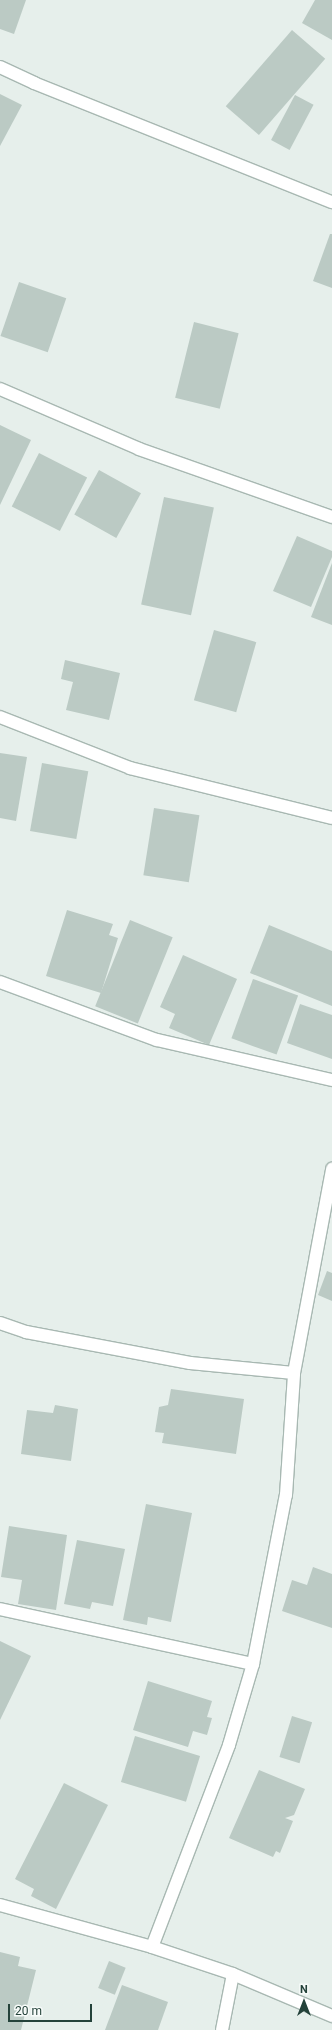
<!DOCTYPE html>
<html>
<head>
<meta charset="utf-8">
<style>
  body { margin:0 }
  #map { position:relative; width:332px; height:2030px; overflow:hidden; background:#e6efeb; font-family:Roboto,sans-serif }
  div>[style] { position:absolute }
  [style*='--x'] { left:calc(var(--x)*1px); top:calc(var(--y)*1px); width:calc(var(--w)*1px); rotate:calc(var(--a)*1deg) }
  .building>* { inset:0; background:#bbcac4; transform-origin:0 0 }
  .roads { filter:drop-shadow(1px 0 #a8b8b2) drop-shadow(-1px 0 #a8b8b2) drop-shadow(0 1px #a8b8b2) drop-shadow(0 -1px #a8b8b2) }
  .street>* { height:12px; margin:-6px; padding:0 6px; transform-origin:6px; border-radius:6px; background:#fff }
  span { translate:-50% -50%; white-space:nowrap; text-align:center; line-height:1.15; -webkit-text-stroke:3.5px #f7fbf9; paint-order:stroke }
  .north { position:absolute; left:284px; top:1982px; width:40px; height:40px; -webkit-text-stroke:3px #f7fbf9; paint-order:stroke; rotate:0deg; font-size:11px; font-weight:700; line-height:16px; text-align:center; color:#24423a }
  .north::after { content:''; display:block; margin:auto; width:14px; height:18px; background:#24423a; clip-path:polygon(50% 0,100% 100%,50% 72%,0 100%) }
  .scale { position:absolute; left:8px; top:2004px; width:84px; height:18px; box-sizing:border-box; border:2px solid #24423a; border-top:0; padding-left:5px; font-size:12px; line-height:14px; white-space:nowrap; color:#24423a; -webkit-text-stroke:3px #f7fbf9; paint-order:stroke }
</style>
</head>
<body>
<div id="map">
  <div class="building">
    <div style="clip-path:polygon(0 0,26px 0,14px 34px,0 29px)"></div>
    <div style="clip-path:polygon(315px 0,332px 0,332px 40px,302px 23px)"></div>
    <div style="left:292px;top:30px;width:44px;height:101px;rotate:41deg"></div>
    <div style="clip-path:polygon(0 94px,22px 105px,0 146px)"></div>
    <div style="left:295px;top:95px;width:21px;height:51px;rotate:28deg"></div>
    <div style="clip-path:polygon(330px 234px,332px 234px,332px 288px,313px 281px)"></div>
    <div style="left:19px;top:282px;width:50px;height:57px;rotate:19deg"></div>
    <div style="left:194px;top:322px;width:46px;height:78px;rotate:14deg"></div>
    <div style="clip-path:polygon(0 425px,31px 440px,0 505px)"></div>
    <div style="left:39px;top:453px;width:54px;height:60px;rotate:27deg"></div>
    <div style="left:99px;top:470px;width:48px;height:51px;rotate:29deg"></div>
    <div style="left:164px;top:497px;width:51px;height:110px;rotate:12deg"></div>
    <div style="clip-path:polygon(297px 536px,332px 551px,332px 557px,311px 607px,273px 591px)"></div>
    <div style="clip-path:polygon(332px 563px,332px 625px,311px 617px)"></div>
    <div style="left:214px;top:630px;width:44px;height:73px;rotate:16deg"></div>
    <div style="clip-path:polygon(65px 660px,120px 673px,109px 720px,66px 710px,73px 682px,61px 679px)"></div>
    <div style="clip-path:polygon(0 753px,27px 757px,16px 821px,0 818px)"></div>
    <div style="left:42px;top:763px;width:47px;height:69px;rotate:10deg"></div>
    <div style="left:154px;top:808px;width:46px;height:68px;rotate:9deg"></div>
    <div style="clip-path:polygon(67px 910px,113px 924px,109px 935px,118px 938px,101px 993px,46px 976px)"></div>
    <div style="left:130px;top:920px;width:46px;height:93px;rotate:22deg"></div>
    <div style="clip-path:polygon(269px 925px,332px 951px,332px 1006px,250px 973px)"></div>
    <div style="clip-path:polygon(183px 955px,237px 979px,209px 1045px,169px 1028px,175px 1014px,160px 1007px)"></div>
    <div style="left:253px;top:979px;width:48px;height:63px;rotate:20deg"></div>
    <div style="clip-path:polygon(300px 1004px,332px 1015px,332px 1059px,287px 1043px)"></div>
    <div style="clip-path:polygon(327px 1271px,332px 1273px,332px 1301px,318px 1295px)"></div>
    <div style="clip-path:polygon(171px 1389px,244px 1399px,236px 1454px,162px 1443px,164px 1433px,155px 1432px,159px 1407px,168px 1405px)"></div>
    <div style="clip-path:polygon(55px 1405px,78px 1409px,71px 1461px,21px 1454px,27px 1410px,53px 1413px)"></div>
    <div style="clip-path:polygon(146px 1504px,192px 1513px,171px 1622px,148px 1617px,147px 1625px,123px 1620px)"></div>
    <div style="clip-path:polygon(9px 1526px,67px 1535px,56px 1610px,18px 1604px,22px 1580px,1px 1577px)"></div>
    <div style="clip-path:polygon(77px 1540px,125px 1549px,113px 1606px,92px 1602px,90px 1609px,64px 1604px)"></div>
    <div style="clip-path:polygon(313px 1567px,332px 1574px,332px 1628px,282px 1611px,292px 1580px,307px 1585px)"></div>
    <div style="clip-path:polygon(0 1641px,31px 1656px,0 1720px)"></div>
    <div style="clip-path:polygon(148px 1681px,212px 1701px,207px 1717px,212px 1718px,207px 1735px,193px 1731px,188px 1747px,133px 1730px)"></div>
    <div style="left:292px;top:1716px;width:21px;height:43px;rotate:17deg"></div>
    <div style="left:135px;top:1736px;width:68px;height:48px;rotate:17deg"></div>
    <div style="clip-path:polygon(259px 1770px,305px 1789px,294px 1815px,285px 1818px,293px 1821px,280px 1853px,276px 1851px,273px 1857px,229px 1838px)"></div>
    <div style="clip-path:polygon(64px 1783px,108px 1805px,56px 1909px,31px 1896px,34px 1889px,15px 1879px)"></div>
    <div style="clip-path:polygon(0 1952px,20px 1957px,18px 1966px,36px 1970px,21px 2030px,0 2030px)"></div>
    <div style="left:109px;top:1961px;width:18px;height:29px;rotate:22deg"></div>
    <div style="clip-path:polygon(122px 1985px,168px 2002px,158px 2030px,105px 2030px)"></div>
  </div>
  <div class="roads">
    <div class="street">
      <div style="--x:0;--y:67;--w:38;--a:25"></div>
      <div style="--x:34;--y:83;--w:321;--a:21.8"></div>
      <div style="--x:0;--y:389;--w:151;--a:23.3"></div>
      <div style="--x:139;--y:449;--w:205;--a:19.4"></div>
      <div style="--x:0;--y:717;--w:140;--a:21.4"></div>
      <div style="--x:130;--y:768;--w:208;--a:13.9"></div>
      <div style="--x:0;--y:982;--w:167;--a:20.3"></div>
      <div style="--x:157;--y:1040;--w:180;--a:12.9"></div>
      <div style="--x:0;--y:1323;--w:28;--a:19"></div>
      <div style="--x:26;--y:1332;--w:167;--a:10.7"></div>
      <div style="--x:190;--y:1363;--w:104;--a:5.5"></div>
      <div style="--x:0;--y:1609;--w:259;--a:12.3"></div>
      <div style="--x:0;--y:1905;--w:158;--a:15.4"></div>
      <div style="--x:152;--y:1947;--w:85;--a:18.4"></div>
      <div style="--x:233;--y:1974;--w:108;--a:23"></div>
      <div style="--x:152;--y:1947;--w:216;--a:-69.1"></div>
      <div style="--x:229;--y:1745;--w:84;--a:-73.5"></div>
      <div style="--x:253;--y:1664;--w:172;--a:-79"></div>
      <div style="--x:286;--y:1495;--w:122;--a:-86.2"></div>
      <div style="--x:294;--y:1373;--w:208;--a:-79.4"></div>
      <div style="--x:222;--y:2030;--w:57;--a:-78.9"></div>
    </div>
  </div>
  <div class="north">N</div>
  <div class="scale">20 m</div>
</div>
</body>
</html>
